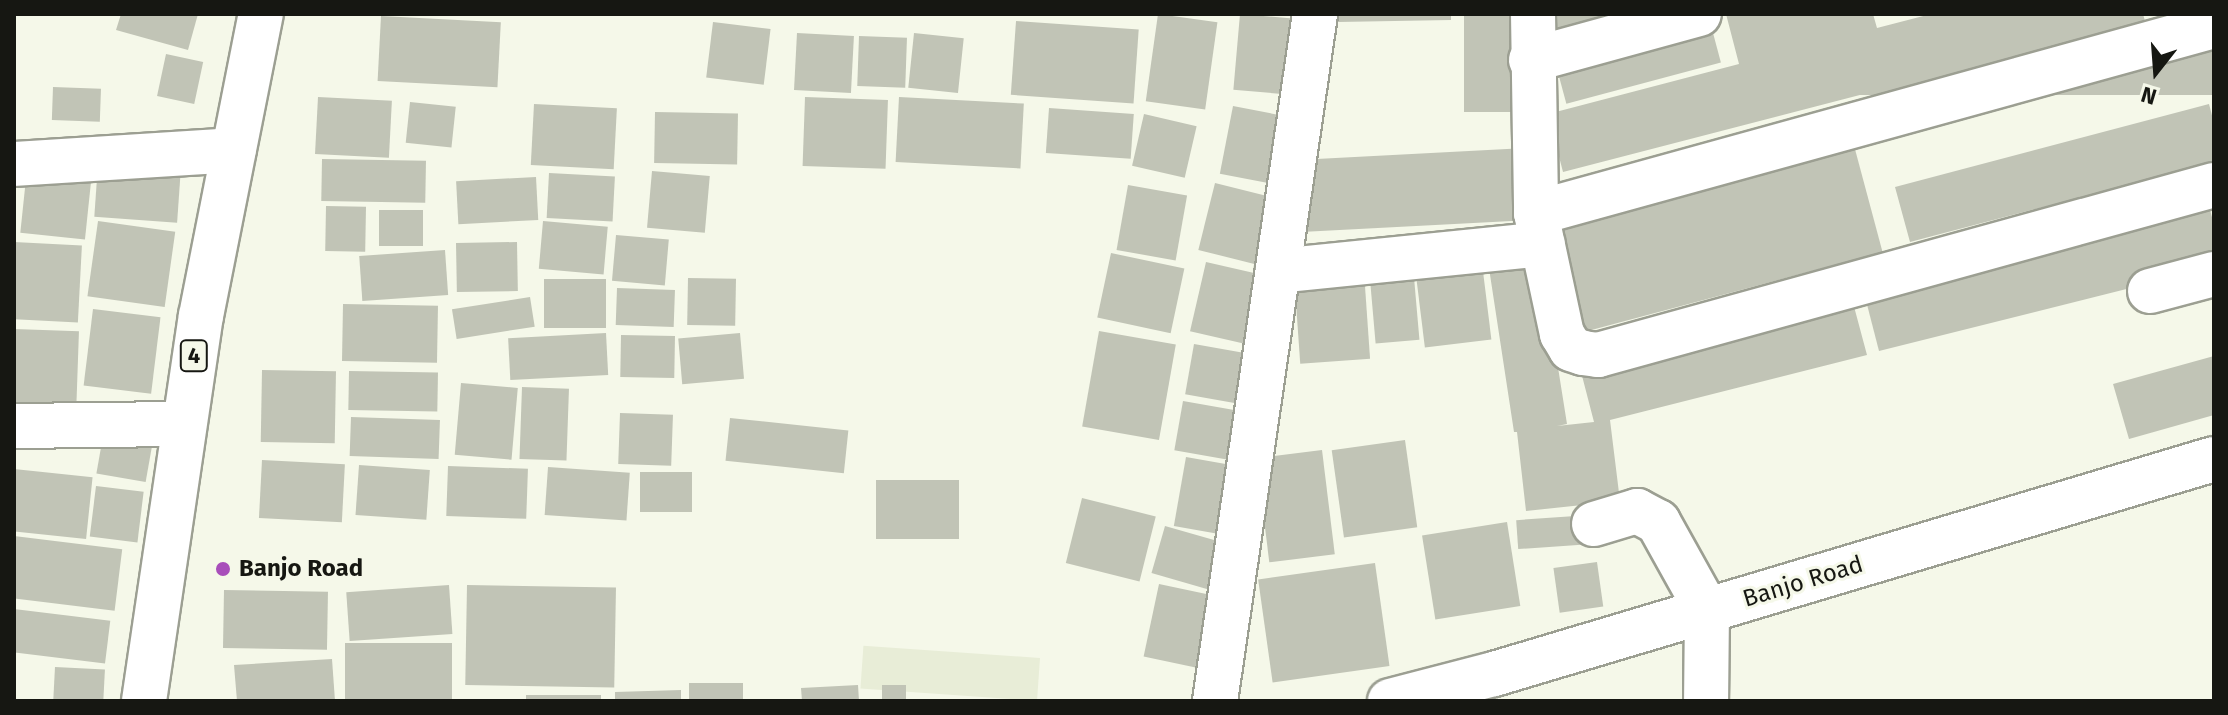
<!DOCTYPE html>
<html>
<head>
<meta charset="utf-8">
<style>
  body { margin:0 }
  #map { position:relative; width:2228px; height:715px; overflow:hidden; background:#f5f8e9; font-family:"Fira Sans",sans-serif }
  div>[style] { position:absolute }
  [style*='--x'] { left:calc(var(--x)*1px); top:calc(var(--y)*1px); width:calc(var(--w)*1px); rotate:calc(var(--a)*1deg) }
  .built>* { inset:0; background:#e8edd7; transform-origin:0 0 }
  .building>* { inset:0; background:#c1c4b6; transform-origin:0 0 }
  .roads { filter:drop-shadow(2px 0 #9c9f92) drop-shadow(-2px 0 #9c9f92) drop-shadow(0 2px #9c9f92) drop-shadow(0 -2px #9c9f92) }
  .minor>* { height:44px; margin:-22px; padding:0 22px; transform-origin:22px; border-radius:22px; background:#fff }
  .highway>* { height:44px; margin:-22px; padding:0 22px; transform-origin:22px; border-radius:22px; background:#fff }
  .dots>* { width:22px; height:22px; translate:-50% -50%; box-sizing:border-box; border:4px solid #f5f8e9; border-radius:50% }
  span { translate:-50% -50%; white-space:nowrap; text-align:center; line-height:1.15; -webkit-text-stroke:6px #f5f8e9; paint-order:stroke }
  .shield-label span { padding:2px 6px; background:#f5f8e9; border:2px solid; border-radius:6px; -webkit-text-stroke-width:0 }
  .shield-label { font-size:22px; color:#161712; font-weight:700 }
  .poi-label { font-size:24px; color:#161712; font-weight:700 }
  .left { translate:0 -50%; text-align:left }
  .street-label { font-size:24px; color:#161712 }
  .frame { position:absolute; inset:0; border:16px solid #161712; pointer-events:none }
  .north { position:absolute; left:2116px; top:32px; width:80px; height:80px; -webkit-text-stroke:6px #f5f8e9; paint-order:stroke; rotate:197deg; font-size:22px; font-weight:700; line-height:32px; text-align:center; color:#161712 }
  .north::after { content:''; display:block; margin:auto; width:28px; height:36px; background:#161712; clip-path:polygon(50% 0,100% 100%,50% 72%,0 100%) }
</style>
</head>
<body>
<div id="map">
  <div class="built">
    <div style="left:1040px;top:658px;width:43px;height:177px;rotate:94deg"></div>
  </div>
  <div class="building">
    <div style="clip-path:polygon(121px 14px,198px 14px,188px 50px,116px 30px)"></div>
    <div style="left:1158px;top:14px;width:60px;height:88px;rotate:8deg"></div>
    <div style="left:1240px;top:14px;width:64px;height:76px;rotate:5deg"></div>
    <div style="clip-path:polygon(1338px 14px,1451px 14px,1451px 20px,1338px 22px)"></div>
    <div style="left:1464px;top:14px;width:58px;height:98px"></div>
    <div style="clip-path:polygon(1550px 14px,1649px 14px,1557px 41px)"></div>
    <div style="clip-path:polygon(1726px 14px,1873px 14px,1877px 28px,1931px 14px,2143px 14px,2145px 21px,1563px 172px,1548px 114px,1739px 64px)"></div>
    <div style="left:381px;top:16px;width:120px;height:65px;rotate:3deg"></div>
    <div style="left:1709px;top:18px;width:46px;height:160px;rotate:75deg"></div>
    <div style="left:1016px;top:21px;width:123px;height:74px;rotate:4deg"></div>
    <div style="left:713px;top:22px;width:58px;height:56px;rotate:7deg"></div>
    <div style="left:797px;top:33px;width:57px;height:57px;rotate:3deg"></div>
    <div style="left:914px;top:33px;width:50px;height:55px;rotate:6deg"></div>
    <div style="left:2214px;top:35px;width:60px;height:364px;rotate:90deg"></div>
    <div style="left:859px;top:36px;width:48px;height:50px;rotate:2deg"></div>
    <div style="left:166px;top:54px;width:38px;height:43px;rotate:12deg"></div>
    <div style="left:53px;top:87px;width:48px;height:33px;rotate:2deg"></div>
    <div style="left:318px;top:97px;width:74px;height:57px;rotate:3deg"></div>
    <div style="left:805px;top:97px;width:83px;height:69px;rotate:2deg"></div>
    <div style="left:899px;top:97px;width:125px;height:65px;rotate:3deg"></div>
    <div style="left:410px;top:102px;width:46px;height:41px;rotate:6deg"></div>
    <div style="left:534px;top:104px;width:83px;height:61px;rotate:3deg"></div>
    <div style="clip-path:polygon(2209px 104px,2214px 123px,2214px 162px,1910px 242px,1895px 187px)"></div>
    <div style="left:1233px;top:106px;width:60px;height:69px;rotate:11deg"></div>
    <div style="left:1049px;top:108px;width:85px;height:45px;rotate:4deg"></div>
    <div style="left:655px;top:112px;width:83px;height:51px;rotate:1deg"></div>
    <div style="left:1144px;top:114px;width:54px;height:53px;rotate:13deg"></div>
    <div style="left:1852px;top:138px;width:118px;height:310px;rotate:75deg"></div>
    <div style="left:1527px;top:148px;width:72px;height:225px;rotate:87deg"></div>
    <div style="left:322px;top:159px;width:104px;height:42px;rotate:1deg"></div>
    <div style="left:98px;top:164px;width:83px;height:53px;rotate:4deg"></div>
    <div style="left:27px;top:169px;width:65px;height:64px;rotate:6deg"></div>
    <div style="left:652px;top:171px;width:58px;height:57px;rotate:5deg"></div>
    <div style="left:549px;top:173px;width:66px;height:45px;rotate:3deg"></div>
    <div style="left:536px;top:177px;width:43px;height:80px;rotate:87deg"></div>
    <div style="left:1215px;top:183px;width:69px;height:69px;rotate:14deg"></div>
    <div style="left:1128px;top:185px;width:60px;height:66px;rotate:10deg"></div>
    <div style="clip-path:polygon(2208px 202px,2214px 225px,2214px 267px,1879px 351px,1863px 289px)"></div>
    <div style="left:326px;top:206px;width:40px;height:45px;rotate:1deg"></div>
    <div style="left:379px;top:210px;width:44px;height:36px"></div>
    <div style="left:98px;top:221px;width:78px;height:76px;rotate:8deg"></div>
    <div style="left:543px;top:221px;width:65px;height:48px;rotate:5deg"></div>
    <div style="left:616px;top:235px;width:53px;height:46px;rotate:5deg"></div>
    <div style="left:14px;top:242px;width:68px;height:77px;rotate:3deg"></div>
    <div style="left:517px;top:242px;width:49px;height:61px;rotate:89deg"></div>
    <div style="clip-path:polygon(1539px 248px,1567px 424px,1557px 426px,1594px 422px,1580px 368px,1852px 299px,1867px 355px,1610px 420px,1620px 501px,1526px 511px,1517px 432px,1514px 432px,1487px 255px)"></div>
    <div style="left:445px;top:250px;width:45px;height:86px;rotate:86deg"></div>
    <div style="left:1111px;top:253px;width:75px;height:66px;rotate:12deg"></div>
    <div style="left:1206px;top:262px;width:65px;height:71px;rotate:13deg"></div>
    <div style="left:1482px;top:263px;width:77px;height:67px;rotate:83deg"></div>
    <div style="left:1413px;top:266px;width:74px;height:44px;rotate:85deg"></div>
    <div style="left:1364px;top:272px;width:87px;height:70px;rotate:86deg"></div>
    <div style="left:688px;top:278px;width:48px;height:47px;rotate:1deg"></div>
    <div style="left:544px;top:279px;width:62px;height:49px"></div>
    <div style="left:617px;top:288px;width:58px;height:37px;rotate:2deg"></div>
    <div style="left:530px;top:297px;width:30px;height:79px;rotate:81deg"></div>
    <div style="left:343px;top:304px;width:95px;height:57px;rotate:1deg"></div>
    <div style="left:93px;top:309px;width:68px;height:77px;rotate:7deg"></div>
    <div style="left:14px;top:329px;width:65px;height:77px;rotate:2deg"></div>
    <div style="left:1099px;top:331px;width:78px;height:97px;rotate:10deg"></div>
    <div style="left:606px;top:333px;width:42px;height:98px;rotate:87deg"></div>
    <div style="left:740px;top:333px;width:46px;height:62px;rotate:85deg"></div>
    <div style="left:621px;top:335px;width:54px;height:42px;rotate:1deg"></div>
    <div style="left:1194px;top:344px;width:60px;height:51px;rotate:10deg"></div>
    <div style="clip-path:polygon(2214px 356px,2214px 415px,2129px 439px,2113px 384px)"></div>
    <div style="left:262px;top:370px;width:74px;height:72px;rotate:1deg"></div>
    <div style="left:349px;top:371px;width:89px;height:39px;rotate:1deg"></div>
    <div style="left:461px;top:383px;width:57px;height:72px;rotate:5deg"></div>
    <div style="left:522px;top:387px;width:47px;height:72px;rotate:2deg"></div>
    <div style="left:1183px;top:401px;width:62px;height:50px;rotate:10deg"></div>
    <div style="left:620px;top:413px;width:53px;height:51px;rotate:2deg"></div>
    <div style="left:351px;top:417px;width:89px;height:39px;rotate:2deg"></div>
    <div style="left:730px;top:418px;width:119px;height:43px;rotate:6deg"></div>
    <div style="left:103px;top:436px;width:50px;height:38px;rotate:10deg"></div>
    <div style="left:1405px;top:440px;width:88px;height:74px;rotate:82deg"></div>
    <div style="left:1322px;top:450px;width:105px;height:66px;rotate:83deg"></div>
    <div style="left:1186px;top:457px;width:56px;height:70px;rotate:10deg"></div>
    <div style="left:262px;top:460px;width:83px;height:58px;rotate:3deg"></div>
    <div style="left:359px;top:465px;width:71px;height:50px;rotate:4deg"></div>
    <div style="left:448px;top:466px;width:80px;height:50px;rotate:2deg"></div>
    <div style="left:548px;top:467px;width:82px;height:48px;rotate:4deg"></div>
    <div style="left:14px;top:469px;width:79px;height:62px;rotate:6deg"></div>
    <div style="left:640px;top:472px;width:52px;height:40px"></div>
    <div style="left:876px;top:480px;width:83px;height:59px"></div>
    <div style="left:96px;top:486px;width:48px;height:51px;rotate:7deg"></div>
    <div style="left:1082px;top:498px;width:76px;height:67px;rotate:14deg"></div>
    <div style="left:1590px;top:515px;width:29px;height:74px;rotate:86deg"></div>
    <div style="left:1507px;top:522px;width:85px;height:86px;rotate:81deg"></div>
    <div style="left:1165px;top:526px;width:71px;height:49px;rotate:16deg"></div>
    <div style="left:14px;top:536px;width:109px;height:62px;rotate:7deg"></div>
    <div style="left:1597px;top:562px;width:45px;height:44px;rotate:82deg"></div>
    <div style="left:1375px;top:563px;width:104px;height:118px;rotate:82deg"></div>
    <div style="left:1159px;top:584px;width:58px;height:74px;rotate:12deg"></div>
    <div style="left:449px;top:585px;width:49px;height:103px;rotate:86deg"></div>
    <div style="left:467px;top:585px;width:149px;height:100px;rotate:1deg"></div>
    <div style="left:224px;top:590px;width:104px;height:58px;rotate:1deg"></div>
    <div style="left:14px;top:609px;width:97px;height:43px;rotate:7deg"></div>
    <div style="left:452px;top:643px;width:58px;height:107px;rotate:90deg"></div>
    <div style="clip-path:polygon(332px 659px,335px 701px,237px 701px,234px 665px)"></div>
    <div style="left:55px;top:667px;width:50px;height:34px;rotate:3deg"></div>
    <div style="left:743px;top:683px;width:18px;height:54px;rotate:90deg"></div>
    <div style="clip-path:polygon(858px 685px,859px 701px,802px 701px,801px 688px)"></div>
    <div style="left:882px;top:685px;width:24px;height:16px"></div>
    <div style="clip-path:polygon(681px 690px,681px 701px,615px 701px,615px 692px)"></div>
    <div style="left:526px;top:695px;width:75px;height:6px"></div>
  </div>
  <div class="roads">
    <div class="minor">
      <div style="--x:1533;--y:14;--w:199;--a:89.1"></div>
      <div style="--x:1536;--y:213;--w:124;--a:77.9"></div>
      <div style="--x:1562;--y:334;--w:17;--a:59"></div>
      <div style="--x:1571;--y:349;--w:13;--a:18"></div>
      <div style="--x:1583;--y:353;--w:15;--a:8"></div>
      <div style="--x:1598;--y:355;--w:639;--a:-15.43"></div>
      <div style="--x:1531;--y:60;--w:174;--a:-15.3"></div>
      <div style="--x:14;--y:164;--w:220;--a:-3.6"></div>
      <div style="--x:1536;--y:213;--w:703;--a:-15.42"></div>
      <div style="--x:1278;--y:271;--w:266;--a:-5.8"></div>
      <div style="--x:2150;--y:291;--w:66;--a:-14.9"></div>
      <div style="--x:14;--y:426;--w:170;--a:-0.7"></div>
      <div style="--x:1594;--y:524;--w:45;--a:-16.8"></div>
      <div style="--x:1637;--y:511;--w:24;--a:28"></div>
      <div style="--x:1658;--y:522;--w:101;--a:60.9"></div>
      <div style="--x:1707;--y:610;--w:91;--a:90.6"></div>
      <div style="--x:1215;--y:701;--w:694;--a:-81.72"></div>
      <div style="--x:1390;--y:701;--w:107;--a:-14.6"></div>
      <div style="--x:1494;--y:674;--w:751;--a:-16.63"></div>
    </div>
    <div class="highway">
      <div style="--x:144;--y:701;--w:389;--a:-81.6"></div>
      <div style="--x:201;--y:316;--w:308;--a:-78.8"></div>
    </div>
  </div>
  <div class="dots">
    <div style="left:223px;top:569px;background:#a84eba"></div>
  </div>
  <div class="shield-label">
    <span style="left:194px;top:356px">4</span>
  </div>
  <div class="poi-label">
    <span class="left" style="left:239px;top:569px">Banjo Road</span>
  </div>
  <div class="street-label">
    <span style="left:1803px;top:582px;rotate:-17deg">Banjo Road</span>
  </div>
  <div class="frame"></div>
  <div class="north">N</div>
</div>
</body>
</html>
